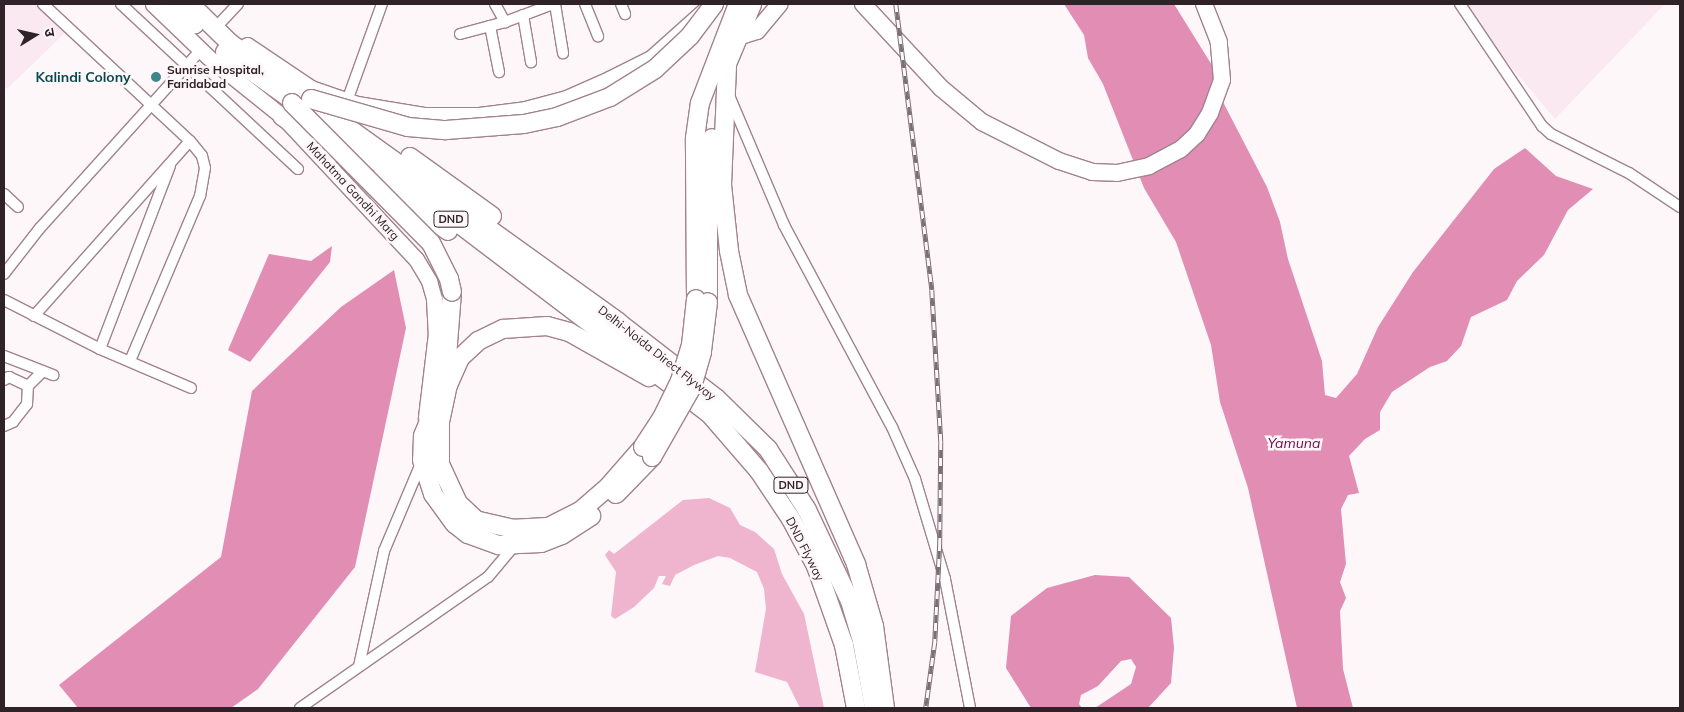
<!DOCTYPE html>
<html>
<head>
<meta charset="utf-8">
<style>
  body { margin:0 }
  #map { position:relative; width:1684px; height:712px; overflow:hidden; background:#fef7fa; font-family:Mulish,"Noto Sans Devanagari",sans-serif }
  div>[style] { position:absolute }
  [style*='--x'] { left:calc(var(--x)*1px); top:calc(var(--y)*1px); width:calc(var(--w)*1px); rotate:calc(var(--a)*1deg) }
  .built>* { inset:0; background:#fbe9f1 }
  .green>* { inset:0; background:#efb4ce }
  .water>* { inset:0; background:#e18db4 }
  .roads { filter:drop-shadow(1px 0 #a1828f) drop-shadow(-1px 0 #a1828f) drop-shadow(0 1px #a1828f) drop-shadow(0 -1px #a1828f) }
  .minor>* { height:10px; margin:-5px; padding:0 5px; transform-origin:5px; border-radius:5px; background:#fff }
  .primary>* { height:15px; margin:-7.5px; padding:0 7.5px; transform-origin:7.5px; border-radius:7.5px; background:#fff }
  .trunk>* { height:16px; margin:-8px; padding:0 8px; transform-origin:8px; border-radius:8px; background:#fff }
  .motorway>* { height:18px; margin:-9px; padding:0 9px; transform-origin:9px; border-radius:9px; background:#fff }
  .rail>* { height:4.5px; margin-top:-2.25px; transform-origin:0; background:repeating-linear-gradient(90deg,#fef7fa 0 8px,#7a6f74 0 16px); box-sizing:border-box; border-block:1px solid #7a6f74 }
  .bridges { filter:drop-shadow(1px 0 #a1828f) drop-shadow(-1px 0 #a1828f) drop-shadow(0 1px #a1828f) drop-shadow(0 -1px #a1828f) }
  .motorway-bridge>* { height:18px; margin:-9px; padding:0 9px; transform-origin:9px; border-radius:9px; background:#fff }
  .dots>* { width:14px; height:14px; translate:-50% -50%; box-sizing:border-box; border:2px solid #fef7fa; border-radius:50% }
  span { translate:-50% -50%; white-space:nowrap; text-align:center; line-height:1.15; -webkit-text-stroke:5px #fef7fa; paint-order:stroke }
  .shield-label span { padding:1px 4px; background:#fef7fa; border:1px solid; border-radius:4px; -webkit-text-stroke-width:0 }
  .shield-label { font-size:11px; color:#2f2328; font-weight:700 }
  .poi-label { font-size:12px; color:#2f2328; font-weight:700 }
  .left { translate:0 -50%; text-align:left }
  .street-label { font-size:12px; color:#2f2328 }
  .neighbourhood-label { font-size:14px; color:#094a4e; font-weight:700 }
  .water-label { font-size:14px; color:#6e0946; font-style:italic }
  .frame { position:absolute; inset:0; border:5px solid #2f2328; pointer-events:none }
  .north { position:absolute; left:10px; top:10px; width:50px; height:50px; -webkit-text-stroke:4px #fef7fa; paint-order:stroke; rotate:80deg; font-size:14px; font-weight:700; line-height:20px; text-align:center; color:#2f2328 }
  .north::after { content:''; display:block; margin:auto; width:18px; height:22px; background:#2f2328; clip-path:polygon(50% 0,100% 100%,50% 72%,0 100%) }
</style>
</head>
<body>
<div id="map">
  <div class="built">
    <div style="clip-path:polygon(4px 4px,41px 4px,67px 31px,7px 89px,4px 86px)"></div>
    <div style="clip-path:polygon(1467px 4px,1665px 4px,1555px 119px,1485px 36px)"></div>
  </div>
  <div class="green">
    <div style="clip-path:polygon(709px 498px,730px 508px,740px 525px,755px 532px,774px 549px,782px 574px,804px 614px,824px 708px,800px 708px,787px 682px,755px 672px,766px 609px,764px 589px,757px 572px,730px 558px,718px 556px,694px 565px,675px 575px,670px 586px,662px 584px,666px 576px,659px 576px,654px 588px,634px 607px,615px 619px,611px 616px,616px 572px,605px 555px,609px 550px,614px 554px,683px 500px)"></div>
  </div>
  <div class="water">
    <div style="clip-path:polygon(1064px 4px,1174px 4px,1218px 75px,1223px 102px,1267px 187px,1280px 222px,1288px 259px,1322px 361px,1325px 395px,1336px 398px,1357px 374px,1378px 327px,1413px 272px,1494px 169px,1525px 148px,1556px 176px,1593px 189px,1568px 210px,1544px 255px,1517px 281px,1507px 300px,1471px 317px,1461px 346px,1447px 361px,1430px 367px,1392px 392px,1380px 412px,1380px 430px,1365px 439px,1349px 456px,1359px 493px,1348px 495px,1341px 509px,1346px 564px,1340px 582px,1346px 598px,1340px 611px,1343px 669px,1353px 708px,1297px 708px,1248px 488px,1220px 402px,1211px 345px,1176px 242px,1144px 188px,1103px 84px,1088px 58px,1084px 35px)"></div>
    <div style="clip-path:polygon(332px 246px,330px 262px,250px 362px,228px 350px,269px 254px,311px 261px)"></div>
    <div style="clip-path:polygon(394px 270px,406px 328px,355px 567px,258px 689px,231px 708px,78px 708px,59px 685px,221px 557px,252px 391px,341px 307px)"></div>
    <div style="clip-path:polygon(1095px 575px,1129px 577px,1171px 618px,1174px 648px,1171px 683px,1148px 708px,1095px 708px,1131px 684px,1136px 667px,1131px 659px,1121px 661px,1098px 686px,1081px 695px,1079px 704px,1082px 708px,1031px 708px,1006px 668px,1011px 616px,1047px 588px)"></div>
  </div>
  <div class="roads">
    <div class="minor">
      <div style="--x:43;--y:4;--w:201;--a:43"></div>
      <div style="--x:190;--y:141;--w:19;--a:51"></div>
      <div style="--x:202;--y:156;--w:12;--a:76"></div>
      <div style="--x:205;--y:168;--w:28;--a:100"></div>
      <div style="--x:200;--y:196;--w:179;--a:113"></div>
      <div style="--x:121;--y:4;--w:242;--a:43"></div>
      <div style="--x:495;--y:4;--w:21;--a:61"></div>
      <div style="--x:555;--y:4;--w:50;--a:80.7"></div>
      <div style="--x:585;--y:4;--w:35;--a:68"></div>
      <div style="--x:621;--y:4;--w:11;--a:68"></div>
      <div style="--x:1460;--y:4;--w:147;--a:56.1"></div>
      <div style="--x:1542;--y:126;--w:12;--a:42"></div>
      <div style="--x:1551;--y:134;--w:87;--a:26.6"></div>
      <div style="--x:1629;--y:173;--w:61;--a:33.7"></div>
      <div style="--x:523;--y:15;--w:48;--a:80.3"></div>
      <div style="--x:221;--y:22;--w:25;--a:-47"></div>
      <div style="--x:490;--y:26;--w:47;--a:78.9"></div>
      <div style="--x:460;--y:34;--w:47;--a:-14.9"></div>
      <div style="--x:505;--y:22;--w:51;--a:-20.6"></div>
      <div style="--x:728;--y:93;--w:143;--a:67"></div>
      <div style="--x:784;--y:225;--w:229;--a:61.9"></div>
      <div style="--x:892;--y:427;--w:57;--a:66.1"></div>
      <div style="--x:915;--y:479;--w:104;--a:73.3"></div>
      <div style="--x:945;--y:579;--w:131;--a:79"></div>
      <div style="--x:347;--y:101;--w:103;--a:-70.2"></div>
      <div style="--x:4;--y:194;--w:19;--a:43"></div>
      <div style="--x:4;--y:274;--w:58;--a:-52"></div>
      <div style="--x:40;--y:228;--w:240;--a:-47.9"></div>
      <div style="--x:4;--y:300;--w:108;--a:27"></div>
      <div style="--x:100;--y:349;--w:99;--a:23.2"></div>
      <div style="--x:34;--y:316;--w:234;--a:-48.3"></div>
      <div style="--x:100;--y:349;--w:196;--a:-69.1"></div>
      <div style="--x:4;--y:356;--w:53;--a:21.2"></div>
      <div style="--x:4;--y:380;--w:6;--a:-31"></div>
      <div style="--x:9;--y:377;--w:21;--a:25"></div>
      <div style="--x:28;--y:386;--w:21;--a:-45"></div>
      <div style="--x:4;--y:426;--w:10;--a:-24"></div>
      <div style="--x:13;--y:422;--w:23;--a:-52"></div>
      <div style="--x:27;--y:404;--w:18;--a:-87"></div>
      <div style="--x:359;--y:666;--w:118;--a:-77.7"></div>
      <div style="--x:384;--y:551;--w:98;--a:-67.1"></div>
      <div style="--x:300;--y:708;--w:229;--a:-34.9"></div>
      <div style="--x:488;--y:577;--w:40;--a:-50"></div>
    </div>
    <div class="primary">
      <div style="--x:153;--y:4;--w:76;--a:43.9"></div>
      <div style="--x:208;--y:57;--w:95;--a:38.6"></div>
      <div style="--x:282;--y:116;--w:196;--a:46.9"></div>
      <div style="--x:416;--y:259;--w:26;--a:59"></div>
      <div style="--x:429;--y:281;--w:19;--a:74"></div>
      <div style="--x:434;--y:299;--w:34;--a:87"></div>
      <div style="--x:436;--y:333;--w:85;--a:96.8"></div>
      <div style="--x:247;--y:45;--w:77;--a:33.9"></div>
      <div style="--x:311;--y:88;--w:49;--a:19.2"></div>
      <div style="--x:357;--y:104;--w:69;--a:9.2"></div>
      <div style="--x:425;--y:115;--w:54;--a:0"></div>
      <div style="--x:479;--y:115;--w:46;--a:-7.4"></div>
      <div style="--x:525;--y:109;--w:42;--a:-15"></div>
      <div style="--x:566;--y:98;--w:47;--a:-23.8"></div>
      <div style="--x:609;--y:79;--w:47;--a:-26.6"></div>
      <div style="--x:651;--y:58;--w:75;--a:-41.8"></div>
      <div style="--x:727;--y:66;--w:67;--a:-67.2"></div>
    </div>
    <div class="trunk">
      <div style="--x:863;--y:4;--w:115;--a:47.1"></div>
      <div style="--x:941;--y:88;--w:53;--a:39.7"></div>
      <div style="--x:982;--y:122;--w:86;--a:26.9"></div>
      <div style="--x:1059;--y:161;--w:35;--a:18"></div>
      <div style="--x:1092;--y:172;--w:25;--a:2"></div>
      <div style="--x:1117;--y:173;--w:33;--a:-12"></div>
      <div style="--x:1149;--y:166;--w:36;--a:-28"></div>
      <div style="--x:1181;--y:149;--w:22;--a:-43"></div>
      <div style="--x:1197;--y:134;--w:25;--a:-58"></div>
      <div style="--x:1210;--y:113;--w:35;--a:-70"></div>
      <div style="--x:1222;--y:80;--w:38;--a:-95"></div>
      <div style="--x:1219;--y:42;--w:41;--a:-111.5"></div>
      <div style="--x:738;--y:37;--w:20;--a:-18"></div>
      <div style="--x:757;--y:31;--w:35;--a:-50"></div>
    </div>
    <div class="motorway">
      <div style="--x:174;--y:4;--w:29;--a:44"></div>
      <div style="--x:190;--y:4;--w:56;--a:44.3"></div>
      <div style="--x:230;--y:43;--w:478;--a:35.7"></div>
      <div style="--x:618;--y:322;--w:124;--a:37.8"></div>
      <div style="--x:716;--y:398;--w:73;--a:44.4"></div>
      <div style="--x:768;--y:449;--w:72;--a:57.4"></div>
      <div style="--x:807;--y:510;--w:101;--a:64.7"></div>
      <div style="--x:850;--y:601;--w:42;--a:73.3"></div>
      <div style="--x:862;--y:641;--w:68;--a:79.8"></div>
      <div style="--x:225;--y:52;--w:173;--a:35.6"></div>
      <div style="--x:366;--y:153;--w:430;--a:37.2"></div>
      <div style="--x:709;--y:413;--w:77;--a:49.2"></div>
      <div style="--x:759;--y:471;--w:58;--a:56.3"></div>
      <div style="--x:791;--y:519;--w:53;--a:62"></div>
      <div style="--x:816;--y:566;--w:84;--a:70.5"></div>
      <div style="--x:844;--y:645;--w:64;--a:79.2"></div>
      <div style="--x:727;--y:66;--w:119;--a:92.4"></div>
      <div style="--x:722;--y:185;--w:66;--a:83.9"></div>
      <div style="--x:729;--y:251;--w:45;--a:78.4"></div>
      <div style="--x:738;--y:295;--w:294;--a:66.3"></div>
      <div style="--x:856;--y:564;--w:65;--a:73.8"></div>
      <div style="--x:874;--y:626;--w:83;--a:82.4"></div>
      <div style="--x:282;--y:116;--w:65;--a:34.9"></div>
      <div style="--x:410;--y:157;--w:101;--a:35.7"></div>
      <div style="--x:375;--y:180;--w:89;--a:34.9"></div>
      <div style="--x:452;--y:292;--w:65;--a:94.4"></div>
      <div style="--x:447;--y:357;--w:57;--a:104.3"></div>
      <div style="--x:433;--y:412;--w:26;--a:113"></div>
      <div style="--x:423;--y:436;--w:24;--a:92"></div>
      <div style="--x:422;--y:460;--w:36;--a:72"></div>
      <div style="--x:433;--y:494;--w:37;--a:54"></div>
      <div style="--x:455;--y:524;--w:16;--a:38"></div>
      <div style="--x:468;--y:534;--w:33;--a:20"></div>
      <div style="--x:499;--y:545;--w:42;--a:-2.7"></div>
      <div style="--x:541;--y:543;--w:22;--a:-21"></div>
      <div style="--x:562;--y:535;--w:35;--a:-33"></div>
      <div style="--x:696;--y:299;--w:161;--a:-90.4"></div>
      <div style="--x:695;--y:138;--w:35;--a:-82"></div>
      <div style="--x:700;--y:103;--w:106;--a:-69"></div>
      <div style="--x:708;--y:302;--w:114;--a:-90"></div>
      <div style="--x:708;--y:188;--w:50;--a:-85.4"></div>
      <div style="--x:643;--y:447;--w:53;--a:131.2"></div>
      <div style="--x:608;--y:487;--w:37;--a:139"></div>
      <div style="--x:580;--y:511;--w:36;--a:153"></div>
      <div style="--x:548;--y:527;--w:34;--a:177"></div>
      <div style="--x:514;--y:529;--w:39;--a:-167"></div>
      <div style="--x:476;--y:520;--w:25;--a:-137"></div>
      <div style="--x:458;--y:503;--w:43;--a:-114.8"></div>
      <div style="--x:440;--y:464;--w:42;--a:-90"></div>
      <div style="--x:440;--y:422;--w:38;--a:-78"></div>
      <div style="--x:448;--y:385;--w:30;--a:-66"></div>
      <div style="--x:460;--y:358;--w:25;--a:-43"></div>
      <div style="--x:478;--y:341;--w:28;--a:-26"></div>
      <div style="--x:503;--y:329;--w:44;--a:-3.9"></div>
      <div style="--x:547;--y:326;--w:23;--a:15"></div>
      <div style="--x:569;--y:332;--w:92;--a:29.4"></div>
      <div style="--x:616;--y:494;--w:52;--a:-45.8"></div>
    </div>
  </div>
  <div class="rail">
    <div style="--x:896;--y:4;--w:288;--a:82.8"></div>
    <div style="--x:932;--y:290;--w:152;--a:86.6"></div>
    <div style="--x:941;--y:442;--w:101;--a:90.6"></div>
    <div style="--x:940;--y:543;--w:99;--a:92.9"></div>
    <div style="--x:935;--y:642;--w:67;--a:97.8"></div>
  </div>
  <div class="bridges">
    <div class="motorway-bridge">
      <div style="--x:311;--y:99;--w:101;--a:16.1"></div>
      <div style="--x:408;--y:127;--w:38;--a:5"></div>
      <div style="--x:446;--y:130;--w:78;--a:-4.4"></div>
      <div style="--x:524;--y:124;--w:34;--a:-12"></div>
      <div style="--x:557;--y:117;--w:57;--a:-20.7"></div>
      <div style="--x:610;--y:97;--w:53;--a:-31.9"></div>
      <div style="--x:655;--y:69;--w:48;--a:-43.3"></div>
      <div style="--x:690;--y:36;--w:40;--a:-53"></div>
      <div style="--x:292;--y:103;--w:197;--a:45.2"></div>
      <div style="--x:431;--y:243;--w:40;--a:63.4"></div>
      <div style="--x:449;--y:279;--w:13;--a:77"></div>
      <div style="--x:643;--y:447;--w:35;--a:-57"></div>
      <div style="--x:662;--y:418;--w:41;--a:-64.1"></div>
      <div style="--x:680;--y:381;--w:38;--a:-73"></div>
      <div style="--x:691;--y:345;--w:46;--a:-83.8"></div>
      <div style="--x:652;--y:457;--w:81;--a:-60.3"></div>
      <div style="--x:692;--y:387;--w:37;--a:-74"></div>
      <div style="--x:702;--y:351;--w:49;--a:-83"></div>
    </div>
  </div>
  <div class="dots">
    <div style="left:156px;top:77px;background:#3e868b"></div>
  </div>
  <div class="shield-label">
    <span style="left:451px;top:219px">DND</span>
    <span style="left:791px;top:485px">DND</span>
  </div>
  <div class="poi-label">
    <span class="left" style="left:167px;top:77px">Sunrise Hospital,<br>Faridabad</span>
  </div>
  <div class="street-label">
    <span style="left:353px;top:191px;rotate:47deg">Mahatma Gandhi Marg</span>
    <span style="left:657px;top:353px;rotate:38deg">Delhi-Noida Direct Flyway</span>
    <span style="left:805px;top:549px;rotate:63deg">DND Flyway</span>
  </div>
  <div class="neighbourhood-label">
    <span style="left:83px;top:77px">Kalindi Colony</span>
  </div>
  <div class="water-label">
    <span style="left:1294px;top:443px">Yamuna</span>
  </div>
  <div class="frame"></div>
  <div class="north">उ</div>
</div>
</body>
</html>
